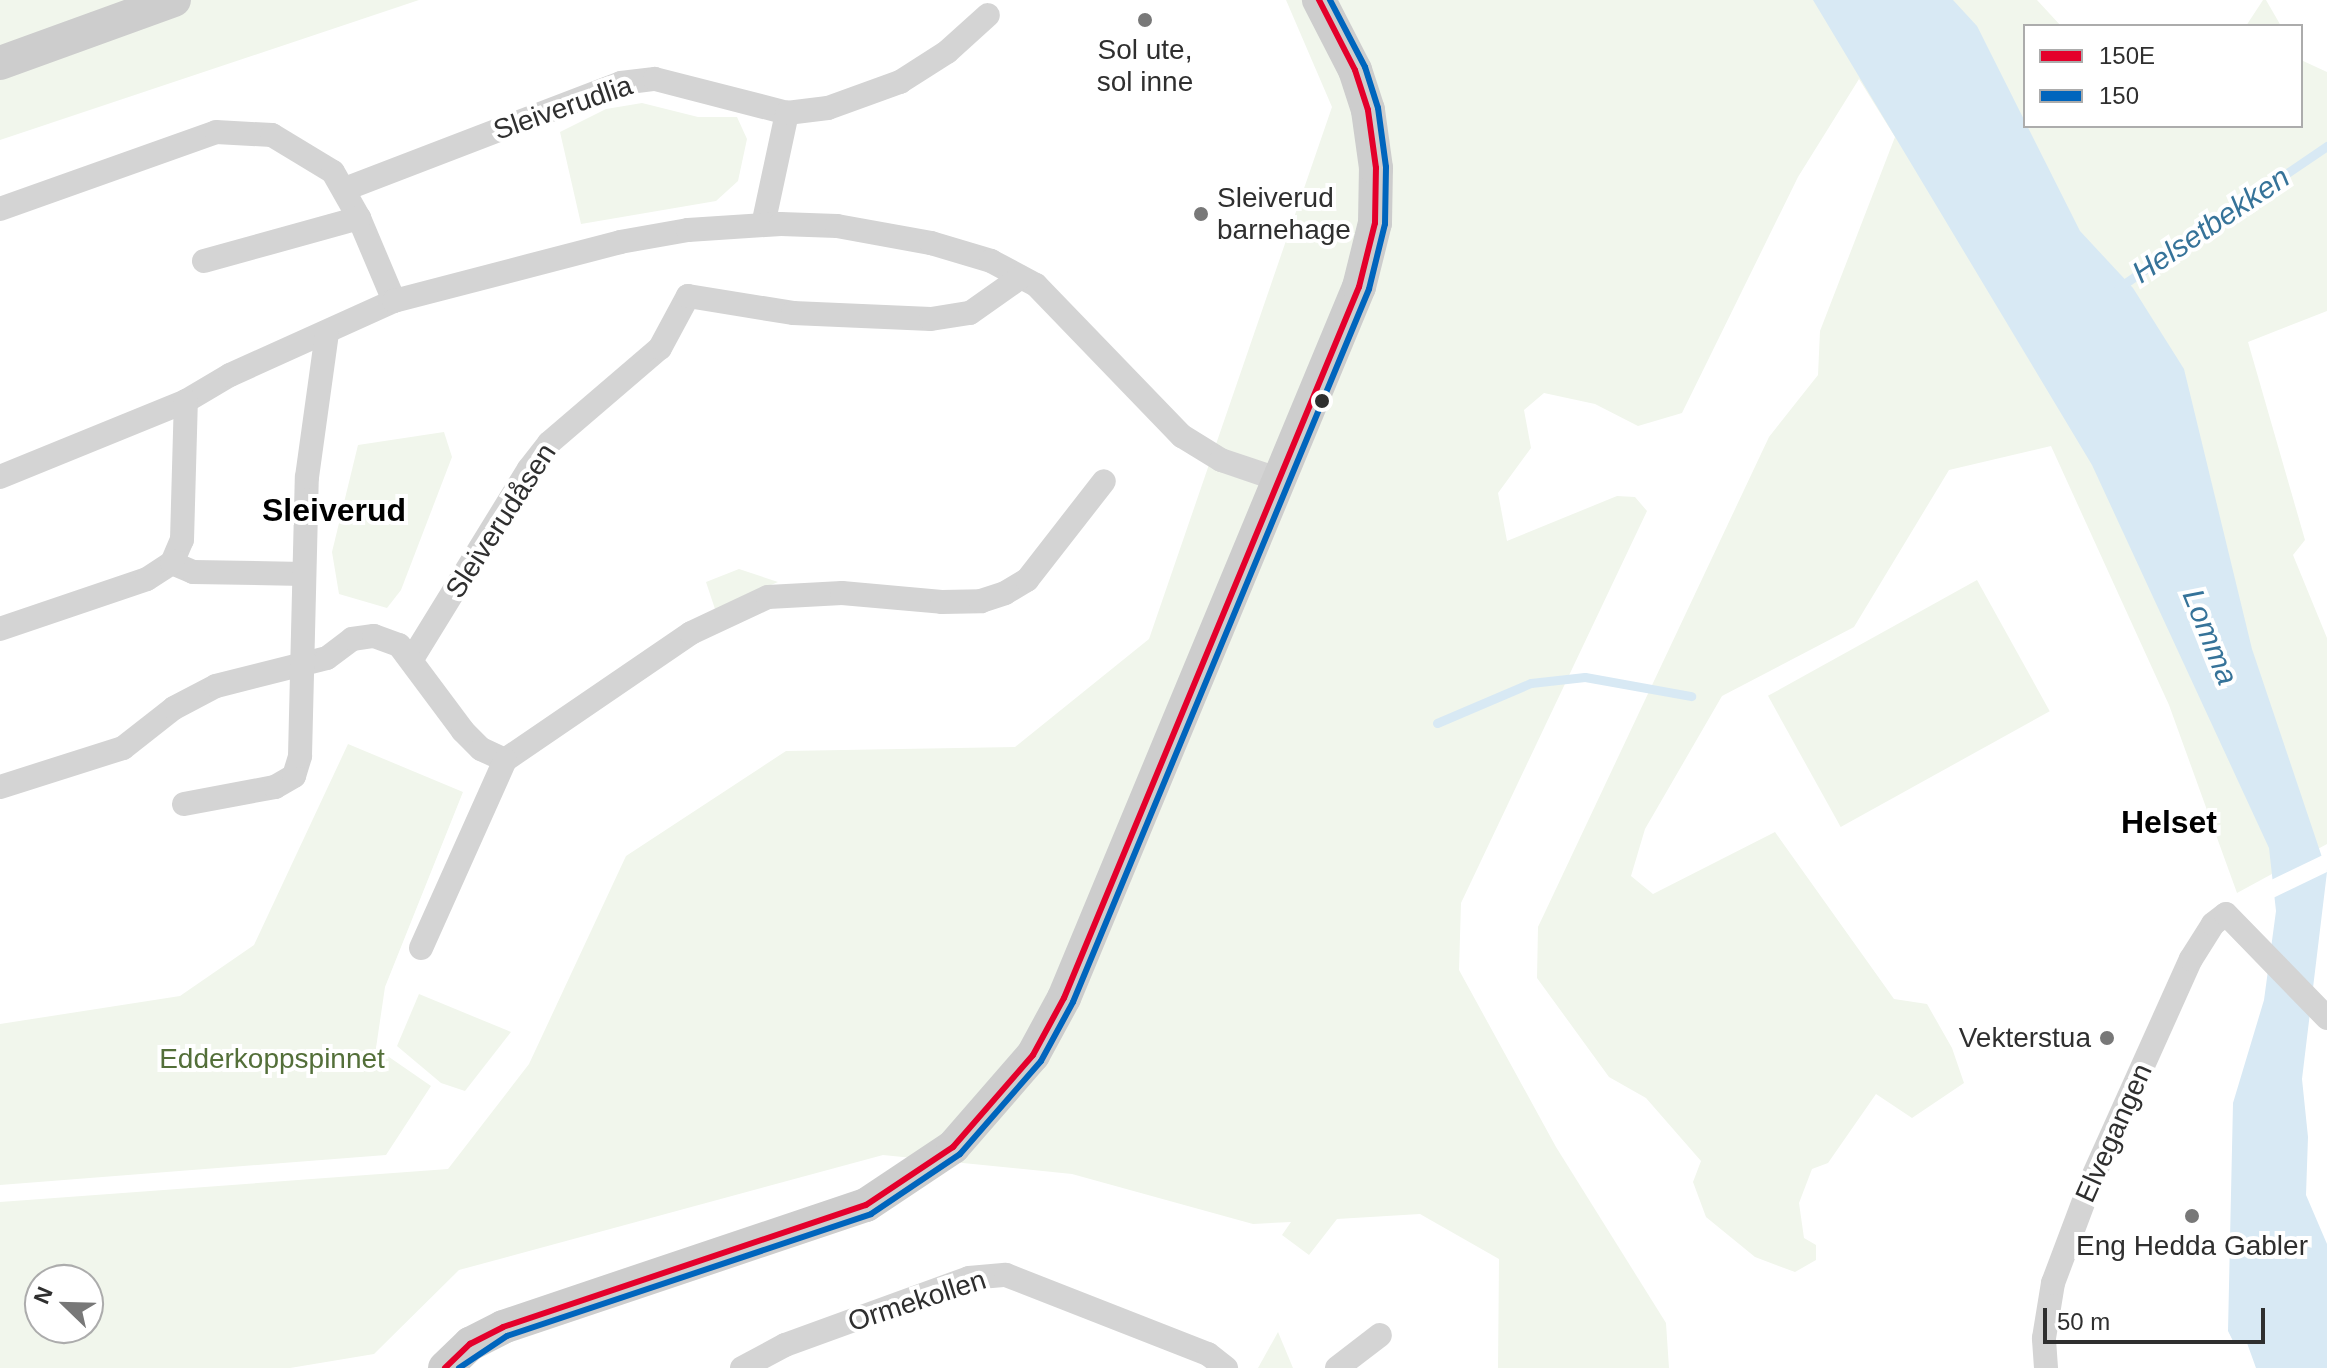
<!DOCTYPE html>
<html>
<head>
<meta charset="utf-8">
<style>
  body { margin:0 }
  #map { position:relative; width:2327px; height:1368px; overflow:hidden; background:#fff; font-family:Helvetica,sans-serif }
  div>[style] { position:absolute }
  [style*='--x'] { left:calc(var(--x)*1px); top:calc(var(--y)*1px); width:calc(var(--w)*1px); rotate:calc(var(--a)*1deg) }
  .green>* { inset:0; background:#f1f6ec; transform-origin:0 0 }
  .water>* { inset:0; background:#d8e9f4 }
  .pier>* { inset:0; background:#fff }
  .stream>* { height:9px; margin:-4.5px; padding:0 4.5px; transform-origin:4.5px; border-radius:4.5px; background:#d8e9f4 }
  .street>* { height:24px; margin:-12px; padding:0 12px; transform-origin:12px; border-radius:12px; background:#d4d4d4 }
  .secondary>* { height:34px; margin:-17px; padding:0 17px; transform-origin:17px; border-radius:17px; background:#cdcdcd }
  .bus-1>* { height:6px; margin:-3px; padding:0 3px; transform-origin:3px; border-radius:3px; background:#e4002b }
  .bus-2>* { height:6px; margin:-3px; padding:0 3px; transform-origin:3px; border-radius:3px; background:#0065bd }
  .dots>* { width:22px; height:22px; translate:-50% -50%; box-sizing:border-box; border:4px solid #fff; border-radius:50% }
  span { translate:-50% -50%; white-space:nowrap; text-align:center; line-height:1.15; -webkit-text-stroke:8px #fff; paint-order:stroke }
  .poi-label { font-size:28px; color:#2f2f2f }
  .left { translate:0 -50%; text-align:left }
  .right { translate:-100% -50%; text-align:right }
  .street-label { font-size:28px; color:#2f2f2f }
  .park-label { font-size:28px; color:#536f39 }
  .water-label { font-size:30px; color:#367399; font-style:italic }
  .quarter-label { font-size:32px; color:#000; font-weight:700 }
  .legend { position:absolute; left:2023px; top:24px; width:280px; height:104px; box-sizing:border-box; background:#fff; border:2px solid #acacac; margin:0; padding:10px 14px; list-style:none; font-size:24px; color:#2f2f2f }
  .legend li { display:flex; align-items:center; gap:16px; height:40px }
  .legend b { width:40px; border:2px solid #acacac }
  .north { position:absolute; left:24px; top:1264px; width:80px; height:80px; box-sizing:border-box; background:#fff; border:2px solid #acacac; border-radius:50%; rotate:293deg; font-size:22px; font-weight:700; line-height:32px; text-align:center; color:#2f2f2f }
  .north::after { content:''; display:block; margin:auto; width:28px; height:36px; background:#787878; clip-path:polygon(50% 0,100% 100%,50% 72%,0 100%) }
  .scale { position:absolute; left:2043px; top:1308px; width:222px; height:36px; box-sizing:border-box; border:4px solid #2f2f2f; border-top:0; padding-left:10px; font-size:24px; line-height:28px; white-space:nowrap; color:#2f2f2f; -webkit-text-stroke:6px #fff; paint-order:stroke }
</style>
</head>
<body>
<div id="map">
  <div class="green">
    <div style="clip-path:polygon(0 0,419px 0,0 140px)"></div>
    <div style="clip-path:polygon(evenodd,1286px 0,2037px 0,2061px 26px,2025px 26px,2025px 126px,2301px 126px,2301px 60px,2327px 72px,2327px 311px,2248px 342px,2305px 540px,2293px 555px,2327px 638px,2327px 844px,2237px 893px,2169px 705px,2051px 446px,1949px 470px,1854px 627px,1722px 696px,1645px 829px,1631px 876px,1653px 894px,1775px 832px,1894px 999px,1927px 1004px,1952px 1048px,1964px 1083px,1912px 1118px,1876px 1094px,1828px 1163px,1812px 1169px,1799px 1203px,1804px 1238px,1816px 1245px,1816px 1260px,1795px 1272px,1755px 1257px,1706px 1217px,1693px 1182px,1701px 1161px,1646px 1098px,1609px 1077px,1537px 978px,1538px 927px,1769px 437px,1818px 375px,1820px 331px,1895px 137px,1859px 79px,1798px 177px,1682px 413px,1638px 426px,1595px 404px,1544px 393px,1524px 410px,1531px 448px,1498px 493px,1507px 541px,1617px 496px,1635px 497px,1647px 511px,1461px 903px,1459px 970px,1556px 1147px,1666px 1323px,1669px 1368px,1498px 1368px,1499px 1259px,1420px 1214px,1337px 1219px,1309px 1255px,1282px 1235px,1291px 1222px,1253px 1224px,1072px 1174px,883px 1155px,459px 1270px,374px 1354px,290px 1368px,0 1368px,0 1202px,448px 1169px,529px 1064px,626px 856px,786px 751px,1015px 747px,1149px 639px,1332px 107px,1286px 0,40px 1280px,88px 1280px,88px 1328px,40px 1328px,40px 1280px)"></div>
    <div style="clip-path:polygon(2263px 0,2266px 0,2281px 26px,2246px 26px)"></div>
    <div style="clip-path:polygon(642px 103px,698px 117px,737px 117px,747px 139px,738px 181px,716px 201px,581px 224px,560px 132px,606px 109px)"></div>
    <div style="clip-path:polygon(444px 432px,452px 457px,401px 590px,387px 608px,339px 594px,332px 552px,358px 445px)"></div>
    <div style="clip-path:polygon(739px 569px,778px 582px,715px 609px,706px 582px)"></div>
    <div style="left:1977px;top:580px;width:150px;height:239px;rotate:61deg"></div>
    <div style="clip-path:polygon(348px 744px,463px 792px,385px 987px,376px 1048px,431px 1086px,386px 1155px,0 1185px,0 1024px,180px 996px,254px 945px)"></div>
    <div style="clip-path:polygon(419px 994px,511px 1032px,465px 1091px,441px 1083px,397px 1046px)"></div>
    <div style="clip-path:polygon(1278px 1332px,1293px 1368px,1258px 1368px)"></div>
  </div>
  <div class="water">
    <div style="clip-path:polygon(1813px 0,1953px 0,1977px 26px,2080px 231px,2133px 288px,2184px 369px,2252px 649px,2327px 872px,2302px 1079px,2308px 1137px,2306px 1195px,2327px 1244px,2327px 1368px,2256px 1368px,2247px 1343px,2233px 1341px,2228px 1331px,2233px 1103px,2264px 1000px,2276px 911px,2269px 848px,2092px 465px)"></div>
  </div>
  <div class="pier">
    <div style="clip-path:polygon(2325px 854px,2327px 872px,2271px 899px,2269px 881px)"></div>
  </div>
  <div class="stream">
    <div style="--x:2118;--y:288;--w:253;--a:-34.2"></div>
    <div style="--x:1437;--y:723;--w:102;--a:-23.1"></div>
    <div style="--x:1531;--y:683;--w:54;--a:-6.3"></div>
    <div style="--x:1585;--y:677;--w:108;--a:10.2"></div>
  </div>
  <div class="street">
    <div style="--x:345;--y:189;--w:296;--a:-21"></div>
    <div style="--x:621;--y:83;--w:34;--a:-7"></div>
    <div style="--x:655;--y:79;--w:136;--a:14.4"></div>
    <div style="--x:0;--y:209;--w:229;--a:-19.6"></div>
    <div style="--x:216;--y:132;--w:56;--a:3.1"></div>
    <div style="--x:272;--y:135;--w:71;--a:31.2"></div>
    <div style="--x:333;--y:172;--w:53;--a:60.5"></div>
    <div style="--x:359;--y:218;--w:90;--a:67.1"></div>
    <div style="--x:763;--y:225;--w:115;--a:-77.9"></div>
    <div style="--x:787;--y:113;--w:41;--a:-7"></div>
    <div style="--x:828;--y:108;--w:77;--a:-19.9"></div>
    <div style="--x:900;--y:82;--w:56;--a:-32.6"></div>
    <div style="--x:947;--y:52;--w:55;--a:-42.1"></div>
    <div style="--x:204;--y:261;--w:161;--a:-15.5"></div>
    <div style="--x:0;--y:477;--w:201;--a:-22.2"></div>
    <div style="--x:186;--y:401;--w:51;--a:-30.6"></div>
    <div style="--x:230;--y:375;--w:180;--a:-24.3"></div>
    <div style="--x:394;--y:301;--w:234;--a:-14.6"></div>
    <div style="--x:620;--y:242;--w:69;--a:-10"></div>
    <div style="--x:688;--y:230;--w:93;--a:-3.7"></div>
    <div style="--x:781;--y:224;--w:56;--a:2"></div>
    <div style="--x:837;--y:226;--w:96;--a:10.3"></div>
    <div style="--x:931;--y:243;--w:63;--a:16.7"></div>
    <div style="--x:991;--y:261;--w:51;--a:28.1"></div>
    <div style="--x:1036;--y:285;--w:210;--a:46"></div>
    <div style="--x:1182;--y:436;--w:46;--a:31.6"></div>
    <div style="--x:1221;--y:460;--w:65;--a:18.7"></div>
    <div style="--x:172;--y:563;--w:23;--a:23"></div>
    <div style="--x:193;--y:572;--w:111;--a:1"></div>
    <div style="--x:0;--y:629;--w:155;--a:-18.8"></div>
    <div style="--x:147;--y:579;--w:30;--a:-33"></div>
    <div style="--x:172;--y:563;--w:25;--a:-67"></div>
    <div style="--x:182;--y:540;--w:139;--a:-88.4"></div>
    <div style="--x:412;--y:659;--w:223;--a:-58.4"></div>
    <div style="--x:529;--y:469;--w:33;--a:-52"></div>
    <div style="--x:549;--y:443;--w:146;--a:-40.6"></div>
    <div style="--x:660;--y:348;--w:59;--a:-61.7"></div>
    <div style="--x:688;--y:296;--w:106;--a:9.2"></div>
    <div style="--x:793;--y:313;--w:138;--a:2.5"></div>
    <div style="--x:931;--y:319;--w:39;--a:-9"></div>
    <div style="--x:970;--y:313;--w:62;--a:-35.2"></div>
    <div style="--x:0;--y:787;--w:129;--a:-17.6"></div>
    <div style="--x:123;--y:748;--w:65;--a:-38.1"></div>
    <div style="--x:174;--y:708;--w:47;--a:-27.6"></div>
    <div style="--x:216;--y:686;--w:114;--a:-14.2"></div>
    <div style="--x:327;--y:658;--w:31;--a:-37"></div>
    <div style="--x:352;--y:639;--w:22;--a:-8"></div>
    <div style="--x:374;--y:636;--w:27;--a:20"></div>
    <div style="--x:399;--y:645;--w:107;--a:53.3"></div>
    <div style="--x:463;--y:731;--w:25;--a:45"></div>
    <div style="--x:481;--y:749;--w:26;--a:25"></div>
    <div style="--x:505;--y:760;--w:225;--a:-34.3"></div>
    <div style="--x:691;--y:633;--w:85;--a:-25.1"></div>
    <div style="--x:768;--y:597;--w:74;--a:-3.1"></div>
    <div style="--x:842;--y:593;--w:100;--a:5.1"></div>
    <div style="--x:942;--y:602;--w:39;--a:-1"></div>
    <div style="--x:981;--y:601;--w:25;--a:-18"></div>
    <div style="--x:1005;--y:593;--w:26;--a:-31"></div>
    <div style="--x:1027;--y:580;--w:125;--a:-52.1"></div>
    <div style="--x:184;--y:804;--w:93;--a:-10.6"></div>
    <div style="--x:275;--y:787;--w:22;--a:-30"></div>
    <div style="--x:294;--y:776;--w:21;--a:-73"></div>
    <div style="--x:300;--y:756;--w:279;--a:-88.6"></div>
    <div style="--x:307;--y:477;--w:145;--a:-82.1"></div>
    <div style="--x:421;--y:948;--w:206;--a:-65.9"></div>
    <div style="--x:742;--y:1368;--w:49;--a:-28.1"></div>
    <div style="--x:785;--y:1345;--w:196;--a:-20"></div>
    <div style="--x:969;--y:1278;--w:37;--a:-5"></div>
    <div style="--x:1006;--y:1275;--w:217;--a:21.4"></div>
    <div style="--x:1208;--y:1354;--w:23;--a:38"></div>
    <div style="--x:1337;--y:1368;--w:54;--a:-37.5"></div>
    <div style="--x:2046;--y:1368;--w:30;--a:-94"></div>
    <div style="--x:2044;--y:1338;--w:56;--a:-80.7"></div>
    <div style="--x:2053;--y:1283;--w:111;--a:-69.4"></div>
    <div style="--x:2092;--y:1179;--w:241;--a:-65.8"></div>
    <div style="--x:2191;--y:959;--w:41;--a:-57.8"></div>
    <div style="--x:2213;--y:924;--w:16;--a:-38"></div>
    <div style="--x:2226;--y:914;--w:145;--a:45.8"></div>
  </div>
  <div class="secondary">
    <div style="--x:0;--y:63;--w:185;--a:-19.9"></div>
    <div style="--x:445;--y:1368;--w:35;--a:-44"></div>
    <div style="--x:470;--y:1344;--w:37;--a:-27"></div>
    <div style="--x:503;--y:1327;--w:383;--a:-18.6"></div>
    <div style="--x:866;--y:1205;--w:105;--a:-33.7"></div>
    <div style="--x:953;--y:1147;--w:122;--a:-49"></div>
    <div style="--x:1033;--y:1055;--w:65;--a:-61.5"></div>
    <div style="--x:1064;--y:998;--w:770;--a:-67.47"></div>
    <div style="--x:1359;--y:287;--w:66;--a:-76"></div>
    <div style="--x:1375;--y:223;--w:55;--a:-89"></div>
    <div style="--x:1376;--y:168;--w:59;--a:-97.9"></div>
    <div style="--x:1368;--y:110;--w:42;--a:-108"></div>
    <div style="--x:1355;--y:70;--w:79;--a:-117.2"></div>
  </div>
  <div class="bus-1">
    <div style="--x:445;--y:1368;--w:35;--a:-44"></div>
    <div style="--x:470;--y:1344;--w:37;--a:-27"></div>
    <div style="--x:503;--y:1327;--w:383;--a:-18.6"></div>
    <div style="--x:866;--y:1205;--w:105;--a:-33.7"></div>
    <div style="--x:953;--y:1147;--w:122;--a:-49"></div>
    <div style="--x:1033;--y:1055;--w:65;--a:-61.5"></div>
    <div style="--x:1064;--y:998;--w:770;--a:-67.47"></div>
    <div style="--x:1359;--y:287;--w:66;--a:-76"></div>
    <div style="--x:1375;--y:223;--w:55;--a:-89"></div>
    <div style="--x:1376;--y:168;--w:59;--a:-97.9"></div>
    <div style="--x:1368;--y:110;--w:42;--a:-108"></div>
    <div style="--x:1355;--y:70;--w:79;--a:-117.2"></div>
  </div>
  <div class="bus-2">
    <div style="--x:459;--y:1368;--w:58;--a:-33.7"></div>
    <div style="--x:507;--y:1336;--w:384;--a:-18.5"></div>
    <div style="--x:871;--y:1214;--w:107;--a:-34"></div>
    <div style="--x:960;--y:1154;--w:123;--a:-48.9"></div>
    <div style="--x:1041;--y:1061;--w:67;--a:-61.5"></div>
    <div style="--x:1073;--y:1002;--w:772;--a:-67.45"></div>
    <div style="--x:1369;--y:289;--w:67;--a:-76.2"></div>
    <div style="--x:1385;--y:224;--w:57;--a:-89"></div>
    <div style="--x:1386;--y:167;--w:60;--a:-97.7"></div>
    <div style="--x:1378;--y:108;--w:43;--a:-107.6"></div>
    <div style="--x:1365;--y:67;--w:76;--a:-117.6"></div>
  </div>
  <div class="dots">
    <div style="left:1145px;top:20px;background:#787878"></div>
    <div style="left:1201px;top:214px;background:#787878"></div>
    <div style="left:1322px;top:401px;background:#2f2f2f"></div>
    <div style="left:2107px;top:1038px;background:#787878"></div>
    <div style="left:2192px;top:1216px;background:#787878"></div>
  </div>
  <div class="poi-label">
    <span style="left:1145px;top:66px">Sol ute,<br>sol inne</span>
    <span class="left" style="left:1217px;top:214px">Sleiverud<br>barnehage</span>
    <span class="right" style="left:2091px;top:1038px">Vekterstua</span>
    <span style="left:2192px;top:1246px">Eng Hedda Gabler</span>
  </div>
  <div class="street-label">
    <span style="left:563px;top:108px;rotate:-19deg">Sleiverudlia</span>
    <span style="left:501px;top:521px;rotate:-57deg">Sleiverudåsen</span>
    <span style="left:2114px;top:1133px;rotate:-66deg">Elvegangen</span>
    <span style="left:917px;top:1301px;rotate:-18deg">Ormekollen</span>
  </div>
  <div class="park-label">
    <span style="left:272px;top:1059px">Edderkoppspinnet</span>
  </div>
  <div class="water-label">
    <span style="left:2211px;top:225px;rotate:-34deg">Helsetbekken</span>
    <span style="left:2210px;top:637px;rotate:68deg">Lomma</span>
  </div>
  <div class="quarter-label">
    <span style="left:334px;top:510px">Sleiverud</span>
    <span style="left:2169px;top:822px">Helset</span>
  </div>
  <ul class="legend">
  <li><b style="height:10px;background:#e4002b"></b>150E</li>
  <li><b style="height:10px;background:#0065bd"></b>150</li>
  </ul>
  <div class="north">N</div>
  <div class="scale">50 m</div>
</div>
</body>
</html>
